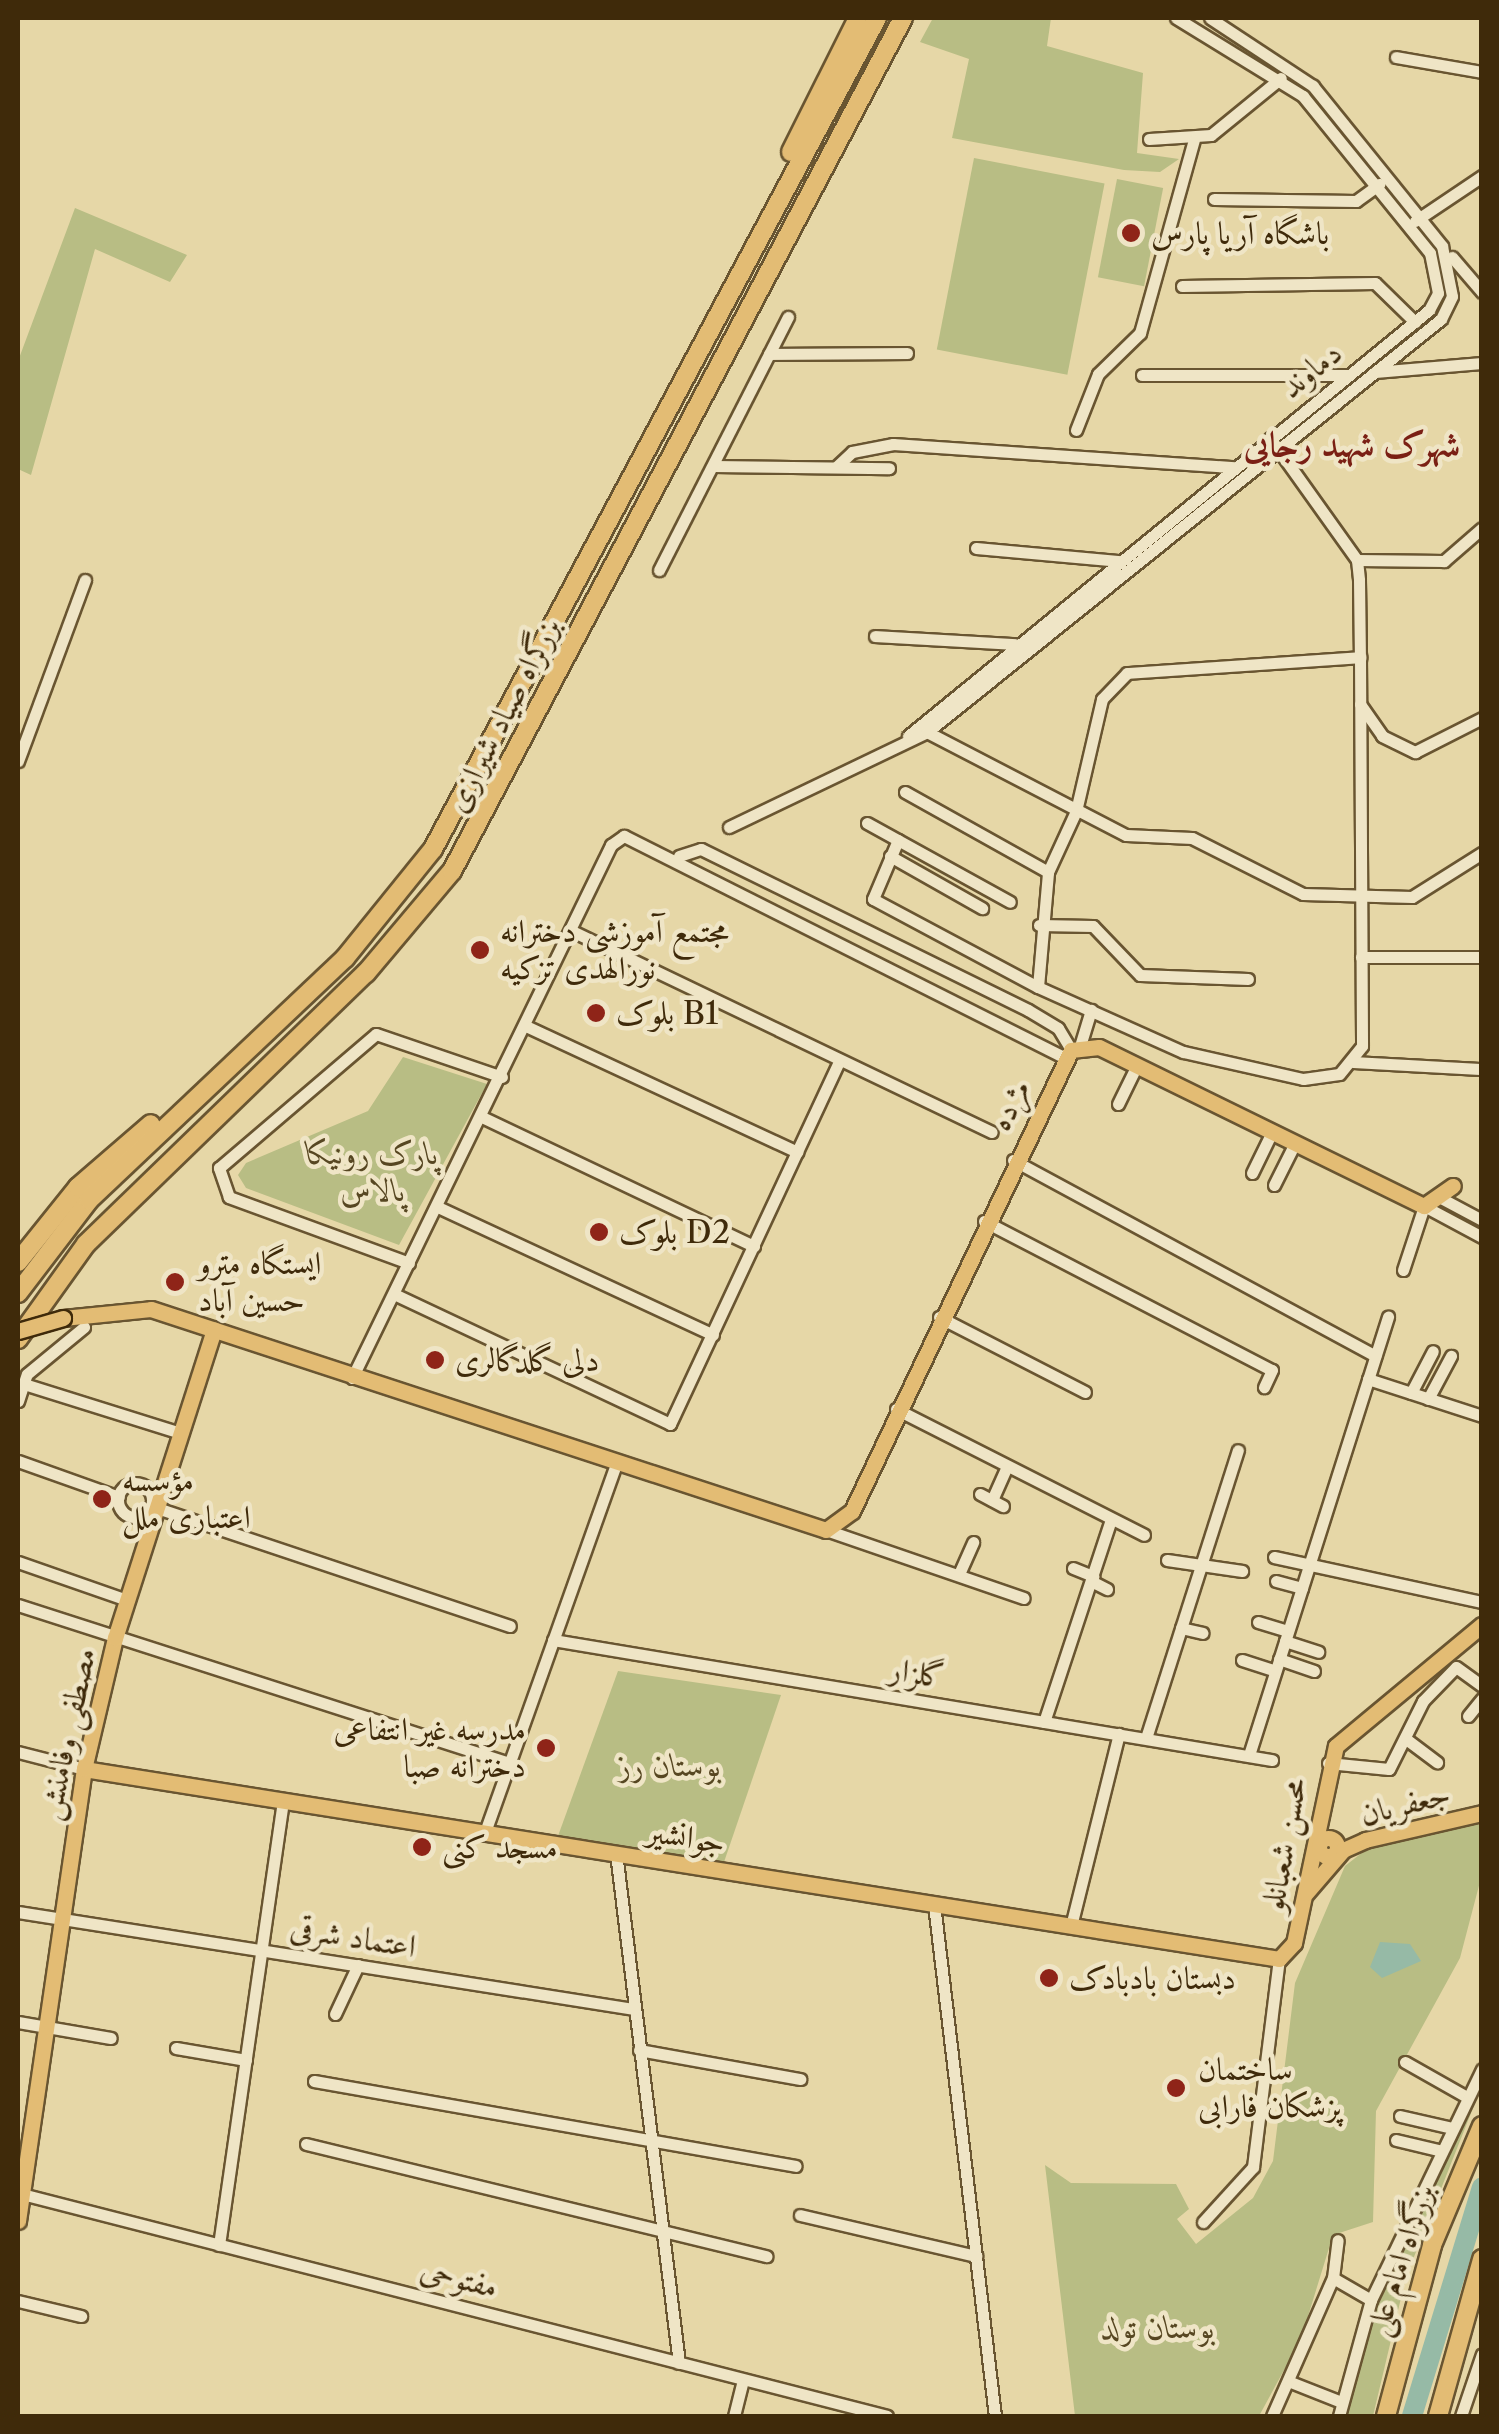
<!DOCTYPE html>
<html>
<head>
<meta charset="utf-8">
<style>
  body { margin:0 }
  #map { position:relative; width:1499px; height:2434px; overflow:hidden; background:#e6d7a7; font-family:"Libre Caslon Text",Amiri,serif }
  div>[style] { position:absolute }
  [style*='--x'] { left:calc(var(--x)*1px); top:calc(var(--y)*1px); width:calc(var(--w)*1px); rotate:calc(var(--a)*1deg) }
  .green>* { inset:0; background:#b8bd84; transform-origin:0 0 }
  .water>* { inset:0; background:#96baa6 }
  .river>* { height:20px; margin:-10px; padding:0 10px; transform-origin:10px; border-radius:10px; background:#96baa6 }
  .roads { filter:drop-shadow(2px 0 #695531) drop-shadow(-2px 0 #695531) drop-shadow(0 2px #695531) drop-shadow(0 -2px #695531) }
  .minor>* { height:11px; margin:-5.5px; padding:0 5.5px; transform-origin:5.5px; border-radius:5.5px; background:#efe5c6 }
  .minor>.ring { margin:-5.5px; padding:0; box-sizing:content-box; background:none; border:11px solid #efe5c6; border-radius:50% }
  .major>* { height:15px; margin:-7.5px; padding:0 7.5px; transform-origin:7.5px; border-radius:7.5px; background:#e3bc74 }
  .major>.ring { margin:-7.5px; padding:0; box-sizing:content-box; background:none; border:15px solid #e3bc74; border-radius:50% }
  .highway>* { height:18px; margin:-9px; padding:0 9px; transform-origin:9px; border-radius:9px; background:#e3bc74 }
  .bridges { filter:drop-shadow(2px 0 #3f2a0a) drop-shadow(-2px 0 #3f2a0a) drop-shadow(0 2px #3f2a0a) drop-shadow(0 -2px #3f2a0a) }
  .major-bridge>* { height:15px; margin:-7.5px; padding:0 7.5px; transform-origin:7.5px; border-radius:7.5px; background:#e3bc74 }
  .dots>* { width:28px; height:28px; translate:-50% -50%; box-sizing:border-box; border:5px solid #efe5c6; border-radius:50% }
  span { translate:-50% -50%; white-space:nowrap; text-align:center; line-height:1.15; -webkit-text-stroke:9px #efe5c6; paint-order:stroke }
  .poi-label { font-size:32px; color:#3f2a0a }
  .left { translate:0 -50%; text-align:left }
  .right { translate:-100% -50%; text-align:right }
  .street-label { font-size:32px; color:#3f2a0a }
  .park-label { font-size:32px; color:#574722; font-style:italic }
  .neighbourhood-label { font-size:35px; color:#7a1f14; font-weight:700 }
  .frame { position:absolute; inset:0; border:20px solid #3f2a0a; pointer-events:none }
</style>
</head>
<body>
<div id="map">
  <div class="green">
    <div style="clip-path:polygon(933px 18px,1051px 18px,1047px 46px,1143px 73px,1137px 153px,1179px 159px,1160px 172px,1124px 170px,952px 138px,969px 59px,920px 42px)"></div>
    <div style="left:974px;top:158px;width:133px;height:195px;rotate:11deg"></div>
    <div style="left:1117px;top:179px;width:47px;height:100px;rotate:11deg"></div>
    <div style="clip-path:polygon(75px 208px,187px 255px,170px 282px,95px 249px,31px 475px,18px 469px,18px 361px)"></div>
    <div style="clip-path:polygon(403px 1057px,487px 1084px,399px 1245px,246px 1188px,238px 1175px,246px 1163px,368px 1111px)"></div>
    <div style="clip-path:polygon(618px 1671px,781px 1695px,723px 1865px,558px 1836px)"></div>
    <div style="clip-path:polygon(1481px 1823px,1481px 1878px,1460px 1958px,1376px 2111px,1373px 2222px,1333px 2235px,1301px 2339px,1259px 2416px,1075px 2416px,1045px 2165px,1071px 2183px,1176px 2184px,1189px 2209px,1177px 2219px,1196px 2244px,1253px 2198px,1273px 2161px,1295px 1983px,1345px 1866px,1368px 1848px)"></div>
    <div style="clip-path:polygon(1481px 2088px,1406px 2277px,1373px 2416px,1347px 2416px,1378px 2305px)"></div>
  </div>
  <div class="water">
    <div style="clip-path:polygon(1380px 1942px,1410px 1944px,1421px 1961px,1382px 1978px,1370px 1967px)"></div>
  </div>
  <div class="river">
    <div style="--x:1412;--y:2416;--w:239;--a:-73"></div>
  </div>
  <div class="roads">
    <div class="minor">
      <div style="--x:1396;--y:57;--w:87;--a:9.9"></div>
      <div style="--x:1149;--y:139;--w:62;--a:-3.7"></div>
      <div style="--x:1211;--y:135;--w:90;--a:-39.2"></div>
      <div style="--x:1214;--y:199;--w:142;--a:0.8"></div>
      <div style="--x:1356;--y:201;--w:29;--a:-36"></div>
      <div style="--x:1415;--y:221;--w:81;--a:-33.9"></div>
      <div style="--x:1452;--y:257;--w:46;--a:49.4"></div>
      <div style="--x:1182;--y:286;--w:193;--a:-0.9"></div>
      <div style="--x:1375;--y:283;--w:56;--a:44.3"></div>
      <div style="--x:769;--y:354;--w:138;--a:-0.4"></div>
      <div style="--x:1375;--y:372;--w:107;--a:-4.8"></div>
      <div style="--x:1142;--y:375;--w:206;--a:0"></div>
      <div style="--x:1076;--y:430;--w:60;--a:-68.6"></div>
      <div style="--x:1098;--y:374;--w:59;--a:-44.3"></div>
      <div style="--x:1140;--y:333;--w:200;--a:-74.4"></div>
      <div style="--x:1270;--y:438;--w:150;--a:54.5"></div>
      <div style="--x:1357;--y:560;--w:20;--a:84"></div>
      <div style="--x:1359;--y:580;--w:77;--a:89.3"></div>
      <div style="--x:1360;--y:657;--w:389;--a:89.7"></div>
      <div style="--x:1362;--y:1046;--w:36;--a:129"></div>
      <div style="--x:1339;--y:1074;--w:36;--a:172"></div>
      <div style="--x:1303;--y:1079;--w:123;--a:-167.3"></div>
      <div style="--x:1183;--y:1052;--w:159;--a:-155.9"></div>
      <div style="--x:1038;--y:987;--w:115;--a:-85"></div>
      <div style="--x:1048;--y:872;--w:67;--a:-65.3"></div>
      <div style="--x:1076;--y:811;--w:115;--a:-76.9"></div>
      <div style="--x:1102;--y:699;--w:36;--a:-46"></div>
      <div style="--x:1127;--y:673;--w:234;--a:-3.9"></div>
      <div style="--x:714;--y:466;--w:175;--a:0.7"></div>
      <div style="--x:836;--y:467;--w:22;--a:-43"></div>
      <div style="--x:852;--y:452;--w:42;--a:-11"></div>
      <div style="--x:893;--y:444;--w:342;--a:3.9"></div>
      <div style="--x:976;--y:548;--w:145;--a:5.2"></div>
      <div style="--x:1357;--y:560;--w:87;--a:0.7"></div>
      <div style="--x:1444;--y:561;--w:50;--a:-41"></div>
      <div style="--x:659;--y:570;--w:284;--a:-63"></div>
      <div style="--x:875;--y:636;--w:140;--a:3.3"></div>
      <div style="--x:1360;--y:704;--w:39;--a:55"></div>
      <div style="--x:1382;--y:736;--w:37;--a:26"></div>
      <div style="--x:1415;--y:752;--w:75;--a:-26.9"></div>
      <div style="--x:927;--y:732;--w:224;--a:27.4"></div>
      <div style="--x:1126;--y:835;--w:66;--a:2.6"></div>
      <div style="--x:1192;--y:838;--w:124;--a:26.8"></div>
      <div style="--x:1303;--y:894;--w:109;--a:1.6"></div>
      <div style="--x:1412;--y:897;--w:83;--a:-32.2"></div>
      <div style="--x:908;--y:736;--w:673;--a:-39.27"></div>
      <div style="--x:1429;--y:310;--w:19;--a:-62"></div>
      <div style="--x:1438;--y:293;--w:41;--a:-101.3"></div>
      <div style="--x:1430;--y:253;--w:202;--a:-129"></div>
      <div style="--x:1303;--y:96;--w:149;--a:-148.4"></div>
      <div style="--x:18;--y:761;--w:193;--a:-69.7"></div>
      <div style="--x:905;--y:792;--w:164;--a:29.2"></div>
      <div style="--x:867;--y:823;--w:163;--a:28.9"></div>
      <div style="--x:729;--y:827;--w:220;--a:-25.6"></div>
      <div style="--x:927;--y:732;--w:659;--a:-38.78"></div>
      <div style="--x:1441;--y:319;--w:25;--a:-64"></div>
      <div style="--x:1452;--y:296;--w:51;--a:-101.3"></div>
      <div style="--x:1442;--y:246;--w:206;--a:-128.9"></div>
      <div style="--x:1313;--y:86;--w:123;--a:-146.6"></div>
      <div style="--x:898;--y:840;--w:64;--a:113"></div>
      <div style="--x:873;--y:899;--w:187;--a:28.1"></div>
      <div style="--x:679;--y:856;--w:23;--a:-18"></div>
      <div style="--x:701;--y:849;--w:364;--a:26.2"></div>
      <div style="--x:1028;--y:1010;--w:35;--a:31"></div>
      <div style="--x:1058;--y:1028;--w:26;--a:59"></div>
      <div style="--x:890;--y:856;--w:106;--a:29.5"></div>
      <div style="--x:1039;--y:925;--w:54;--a:1.1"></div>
      <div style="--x:1093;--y:926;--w:68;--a:46.2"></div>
      <div style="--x:1140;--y:975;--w:108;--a:2.1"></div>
      <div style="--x:574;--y:932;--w:463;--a:25.6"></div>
      <div style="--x:1361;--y:957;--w:121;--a:0"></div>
      <div style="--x:528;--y:1027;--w:297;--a:24.9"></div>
      <div style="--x:1080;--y:1046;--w:38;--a:-73"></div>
      <div style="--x:1353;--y:1062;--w:127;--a:3.2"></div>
      <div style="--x:1118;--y:1104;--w:43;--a:-64"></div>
      <div style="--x:484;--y:1118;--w:299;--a:25.4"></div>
      <div style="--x:1013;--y:1160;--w:412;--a:28.4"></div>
      <div style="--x:1252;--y:1173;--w:46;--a:-64"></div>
      <div style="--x:1274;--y:1185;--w:47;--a:-63.4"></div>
      <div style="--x:1437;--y:1196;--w:51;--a:28.1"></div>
      <div style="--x:440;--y:1208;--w:301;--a:24.9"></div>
      <div style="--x:984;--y:1221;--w:324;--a:27.4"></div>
      <div style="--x:1272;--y:1370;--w:19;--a:115"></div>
      <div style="--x:409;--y:1263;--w:192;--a:-159.9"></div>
      <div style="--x:229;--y:1197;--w:31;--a:-109"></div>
      <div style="--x:219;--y:1168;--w:206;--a:-40.5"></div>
      <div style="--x:376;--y:1034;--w:133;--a:18.8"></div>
      <div style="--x:1403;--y:1270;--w:67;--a:-71.8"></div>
      <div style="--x:1424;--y:1206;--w:66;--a:28.1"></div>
      <div style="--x:394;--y:1294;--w:305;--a:25.2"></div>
      <div style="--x:670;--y:1424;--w:398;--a:-65"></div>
      <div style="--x:939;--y:1317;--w:164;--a:27.2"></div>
      <div style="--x:352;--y:1378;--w:593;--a:-64.08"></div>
      <div style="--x:611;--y:845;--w:16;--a:-35"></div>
      <div style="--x:624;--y:836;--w:492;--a:26.7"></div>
      <div style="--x:1368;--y:1379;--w:120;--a:18"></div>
      <div style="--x:24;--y:1384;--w:164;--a:17.4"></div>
      <div style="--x:1411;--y:1393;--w:47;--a:-62.4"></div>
      <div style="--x:1428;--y:1399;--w:49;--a:-61.9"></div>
      <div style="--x:18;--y:1401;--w:28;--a:-72"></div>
      <div style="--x:27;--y:1374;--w:74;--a:-39.5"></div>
      <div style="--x:896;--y:1409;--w:278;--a:26.9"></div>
      <div style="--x:18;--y:1461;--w:107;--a:19.6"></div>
      <div class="ring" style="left:118px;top:1483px;width:23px;height:23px"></div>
      <div style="--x:980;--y:1494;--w:26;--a:28"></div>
      <div style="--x:992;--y:1500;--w:36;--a:-66"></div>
      <div style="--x:157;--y:1508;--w:372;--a:18.5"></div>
      <div style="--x:826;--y:1530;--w:209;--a:19"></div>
      <div style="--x:1274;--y:1557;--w:213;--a:12.2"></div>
      <div style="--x:1167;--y:1560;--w:76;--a:8.3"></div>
      <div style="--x:18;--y:1562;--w:115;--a:19.2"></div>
      <div style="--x:1073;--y:1568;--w:22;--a:22"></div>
      <div style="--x:959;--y:1574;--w:35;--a:-66"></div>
      <div style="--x:1091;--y:1581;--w:18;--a:27"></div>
      <div style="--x:1276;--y:1581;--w:27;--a:15"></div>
      <div style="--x:18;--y:1605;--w:516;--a:17.84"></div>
      <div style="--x:1258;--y:1622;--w:31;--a:17"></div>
      <div style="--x:1181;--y:1628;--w:22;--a:13"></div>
      <div style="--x:553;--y:1640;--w:729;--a:9.48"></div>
      <div style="--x:1285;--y:1641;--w:35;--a:18"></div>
      <div style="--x:1279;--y:1659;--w:37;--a:19"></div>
      <div style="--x:1242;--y:1660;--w:35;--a:18"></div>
      <div style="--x:1468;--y:1716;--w:22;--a:-51"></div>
      <div style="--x:1044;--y:1722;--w:213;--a:-71.7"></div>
      <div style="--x:1146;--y:1738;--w:302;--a:-72.3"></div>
      <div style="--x:1406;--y:1739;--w:39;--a:37"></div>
      <div style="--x:18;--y:1752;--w:68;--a:14.4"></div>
      <div style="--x:1249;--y:1755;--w:460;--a:-72.4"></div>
      <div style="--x:1328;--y:1763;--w:61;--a:5.6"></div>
      <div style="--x:1389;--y:1769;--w:76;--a:-63.4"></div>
      <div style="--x:1423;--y:1701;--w:47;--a:-45.9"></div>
      <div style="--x:1456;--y:1667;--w:32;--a:36"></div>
      <div style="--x:485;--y:1832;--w:388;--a:-70.4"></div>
      <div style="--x:616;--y:1853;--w:514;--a:82.96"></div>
      <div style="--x:934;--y:1904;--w:516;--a:83.21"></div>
      <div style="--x:18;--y:1912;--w:624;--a:8.95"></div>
      <div style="--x:1071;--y:1926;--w:198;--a:-76"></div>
      <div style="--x:335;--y:2014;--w:54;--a:-64.9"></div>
      <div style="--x:18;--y:2022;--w:94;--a:9.8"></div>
      <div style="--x:176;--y:2048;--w:71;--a:9.7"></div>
      <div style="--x:639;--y:2050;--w:164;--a:10.2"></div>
      <div style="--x:1405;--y:2062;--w:69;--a:29.5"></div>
      <div style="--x:314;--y:2081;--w:489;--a:10"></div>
      <div style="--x:1400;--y:2116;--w:53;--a:13"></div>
      <div style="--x:1396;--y:2140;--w:47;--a:13.4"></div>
      <div style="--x:306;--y:2144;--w:474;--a:13.7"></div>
      <div style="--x:18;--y:2193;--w:897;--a:14.39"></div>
      <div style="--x:800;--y:2215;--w:181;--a:13.1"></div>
      <div style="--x:1203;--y:2222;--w:74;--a:-47.7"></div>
      <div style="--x:1253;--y:2167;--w:210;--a:-82.9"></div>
      <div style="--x:219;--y:2245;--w:450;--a:-81.8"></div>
      <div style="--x:1333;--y:2278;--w:44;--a:30.1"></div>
      <div style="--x:18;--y:2301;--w:65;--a:13.4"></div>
      <div style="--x:1288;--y:2381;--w:57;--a:21.6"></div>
      <div style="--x:734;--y:2416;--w:37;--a:-76"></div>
      <div style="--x:1272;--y:2416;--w:151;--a:-66.2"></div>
      <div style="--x:1333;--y:2278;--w:38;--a:-83"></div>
      <div style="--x:1339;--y:2416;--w:120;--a:-74.6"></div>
      <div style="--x:1371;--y:2300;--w:256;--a:-64.3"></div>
      <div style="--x:1461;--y:2416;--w:65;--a:-71.3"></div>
    </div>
    <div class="major">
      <div style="--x:63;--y:1318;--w:88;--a:-5.8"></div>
      <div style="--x:151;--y:1309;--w:710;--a:18.13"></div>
      <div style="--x:826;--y:1530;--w:32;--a:-36"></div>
      <div style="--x:852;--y:1511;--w:510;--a:-64.59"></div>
      <div style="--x:1071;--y:1050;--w:28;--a:-6"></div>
      <div style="--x:1099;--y:1047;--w:362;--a:26.1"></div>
      <div style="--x:1424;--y:1206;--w:35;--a:-35"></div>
      <div style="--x:84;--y:1769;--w:1210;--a:9.03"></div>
      <div style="--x:1279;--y:1959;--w:22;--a:-47"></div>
      <div style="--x:1294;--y:1943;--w:201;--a:-78"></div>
      <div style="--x:1336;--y:1746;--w:190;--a:-39.7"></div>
      <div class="ring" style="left:1319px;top:1838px;width:3px;height:3px"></div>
      <div style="--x:1306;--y:1893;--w:57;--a:-49.3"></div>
      <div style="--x:1343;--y:1850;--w:24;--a:-24"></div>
      <div style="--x:1365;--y:1840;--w:120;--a:-13"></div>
      <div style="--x:18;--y:2221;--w:457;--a:-81.7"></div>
      <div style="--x:84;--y:1769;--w:135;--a:-76.7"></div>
      <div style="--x:115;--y:1638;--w:324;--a:-72.2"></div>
    </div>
    <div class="highway">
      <div style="--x:791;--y:152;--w:150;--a:-63.4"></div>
      <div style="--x:18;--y:1262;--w:96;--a:-51.3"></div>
      <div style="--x:78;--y:1187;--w:96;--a:-40.8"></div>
      <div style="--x:18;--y:1293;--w:117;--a:-52.6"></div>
      <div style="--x:89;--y:1200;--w:352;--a:-43.4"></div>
      <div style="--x:345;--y:958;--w:140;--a:-51.1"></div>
      <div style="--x:433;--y:849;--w:942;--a:-61.88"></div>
      <div style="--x:18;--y:1339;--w:117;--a:-54.4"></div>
      <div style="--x:86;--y:1244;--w:390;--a:-44.1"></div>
      <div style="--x:366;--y:973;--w:133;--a:-49.9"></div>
      <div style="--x:452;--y:871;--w:965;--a:-62.13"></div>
      <div style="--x:1386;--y:2416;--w:177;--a:-74.9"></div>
      <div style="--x:1432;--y:2245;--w:129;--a:-67.2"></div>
      <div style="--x:1438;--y:2416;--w:163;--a:-74.3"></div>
    </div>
  </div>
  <div class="bridges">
    <div class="major-bridge">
      <div style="--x:18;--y:1331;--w:47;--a:-16.1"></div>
    </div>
  </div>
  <div class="dots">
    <div style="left:1131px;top:233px;background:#8f2418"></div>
    <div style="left:480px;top:950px;background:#8f2418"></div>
    <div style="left:596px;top:1013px;background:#8f2418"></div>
    <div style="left:599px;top:1232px;background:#8f2418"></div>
    <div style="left:175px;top:1282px;background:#8f2418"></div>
    <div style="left:435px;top:1360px;background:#8f2418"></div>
    <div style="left:102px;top:1499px;background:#8f2418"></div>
    <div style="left:546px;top:1748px;background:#8f2418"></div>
    <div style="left:422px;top:1847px;background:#8f2418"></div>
    <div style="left:1049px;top:1978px;background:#8f2418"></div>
    <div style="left:1176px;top:2088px;background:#8f2418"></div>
  </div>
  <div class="poi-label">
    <span class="left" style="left:1151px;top:233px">باشگاه آریا پارس</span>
    <span class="left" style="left:500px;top:950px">مجتمع آموزشی دخترانه<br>نورالهدی تزکیه</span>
    <span class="left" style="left:616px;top:1013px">بلوک B1</span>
    <span class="left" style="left:619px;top:1232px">بلوک D2</span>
    <span class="left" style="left:198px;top:1282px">ایستگاه مترو<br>حسین آباد</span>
    <span class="left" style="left:455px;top:1360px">دلی گلدگالری</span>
    <span class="left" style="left:122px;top:1499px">مؤسسه<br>اعتباری ملل</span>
    <span class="right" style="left:526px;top:1748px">مدرسه غیر انتفاعی<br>دخترانه صبا</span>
    <span class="left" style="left:442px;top:1847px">مسجد کنی</span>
    <span class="left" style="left:1069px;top:1978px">دبستان بادبادک</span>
    <span class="left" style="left:1198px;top:2088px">ساختمان<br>پزشکان فارابی</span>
  </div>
  <div class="street-label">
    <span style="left:1311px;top:370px;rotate:-39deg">دماوند</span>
    <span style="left:503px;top:715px;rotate:-63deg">بزرگراه صیاد شیرازی</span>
    <span style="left:1010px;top:1105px;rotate:-63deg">مژده</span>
    <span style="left:917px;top:1673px;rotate:9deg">گلزار</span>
    <span style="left:67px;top:1734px;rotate:-78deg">مصطفی وفامنش</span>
    <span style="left:1405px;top:1804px;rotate:-14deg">جعفریان</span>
    <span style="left:686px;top:1837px;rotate:9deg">جوانشیر</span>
    <span style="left:1284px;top:1845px;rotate:-80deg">محسن شعبانلو</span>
    <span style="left:353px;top:1937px;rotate:9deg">اعتماد شرقی</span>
    <span style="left:1400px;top:2260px;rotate:-72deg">بزرگراه امام علی</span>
    <span style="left:459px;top:2278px;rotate:14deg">مفتوحی</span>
  </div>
  <div class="park-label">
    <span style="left:373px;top:1172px">پارک رونیکا<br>پالاس</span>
    <span style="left:670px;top:1765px">بوستان رز</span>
    <span style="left:1158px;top:2327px">بوستان تولد</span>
  </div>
  <div class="neighbourhood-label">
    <span style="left:1352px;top:444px">شهرک شهید رجایی</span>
  </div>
  <div class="frame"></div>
</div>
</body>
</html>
